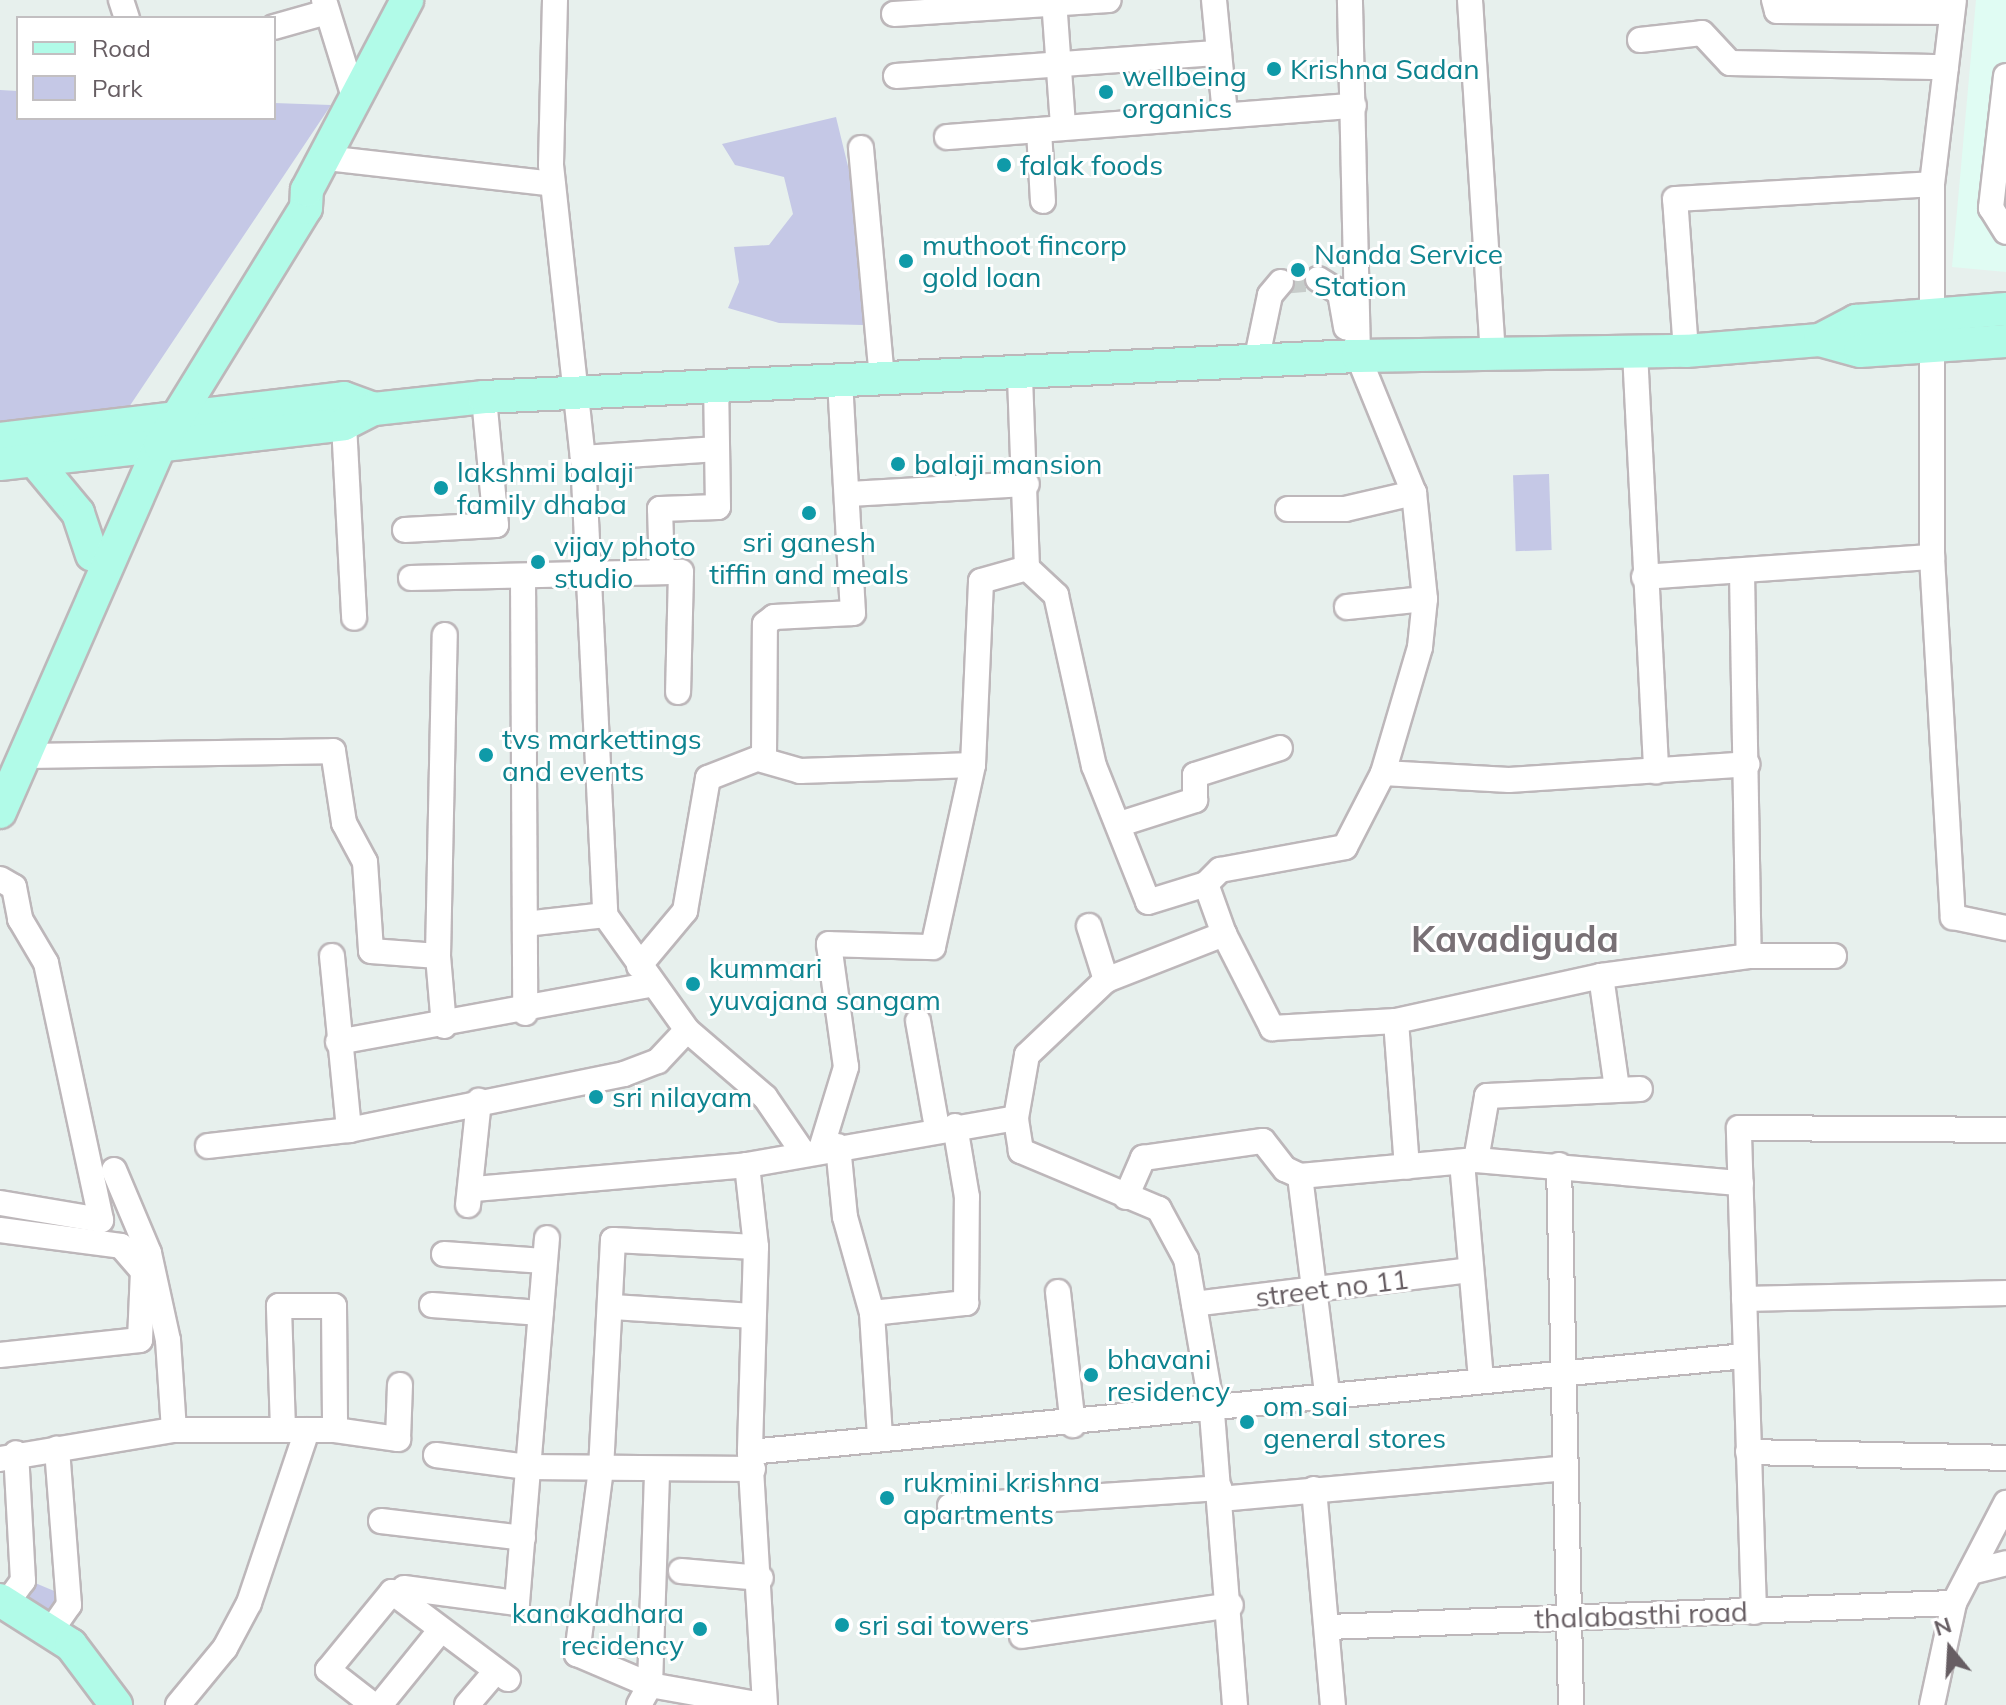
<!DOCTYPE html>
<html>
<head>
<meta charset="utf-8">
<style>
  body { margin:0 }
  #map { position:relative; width:2006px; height:1705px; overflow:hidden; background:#e7f0ed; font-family:Mulish,sans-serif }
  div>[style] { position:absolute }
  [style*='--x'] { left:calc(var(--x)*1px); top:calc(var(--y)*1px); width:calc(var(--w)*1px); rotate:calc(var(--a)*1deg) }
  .commercial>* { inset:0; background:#e0fcf3 }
  .green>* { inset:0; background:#c5c8e6; transform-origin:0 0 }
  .minor-tunnel>* { height:24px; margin-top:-12px; transform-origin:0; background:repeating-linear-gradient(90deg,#c7ccca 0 24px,transparent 0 36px) }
  .roads { filter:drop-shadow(2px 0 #bdb7ba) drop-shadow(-2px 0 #bdb7ba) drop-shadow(0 2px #bdb7ba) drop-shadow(0 -2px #bdb7ba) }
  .minor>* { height:24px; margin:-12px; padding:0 12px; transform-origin:12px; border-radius:12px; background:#fff }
  .major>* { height:32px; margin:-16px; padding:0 16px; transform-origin:16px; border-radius:16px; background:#b1fbe8 }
  .dots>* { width:22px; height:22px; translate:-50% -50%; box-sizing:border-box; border:4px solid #fff; border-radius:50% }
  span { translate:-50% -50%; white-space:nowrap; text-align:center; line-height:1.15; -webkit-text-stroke:6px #fff; paint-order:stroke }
  .culture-label { font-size:28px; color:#0d838f }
  .left { translate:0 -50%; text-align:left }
  .right { translate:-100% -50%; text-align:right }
  .street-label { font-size:28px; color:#675e63 }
  .district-label { font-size:36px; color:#787075; font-weight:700 }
  .legend { position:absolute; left:16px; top:16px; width:260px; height:104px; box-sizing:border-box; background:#fff; border:2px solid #c2bfc1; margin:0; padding:10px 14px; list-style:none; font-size:24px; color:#675e63 }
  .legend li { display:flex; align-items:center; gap:16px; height:40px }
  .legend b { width:40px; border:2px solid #c2bfc1 }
  .north { position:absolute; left:1910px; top:1609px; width:80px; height:80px; -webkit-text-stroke:6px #fff; paint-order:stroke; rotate:342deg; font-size:22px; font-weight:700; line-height:32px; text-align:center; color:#675e63 }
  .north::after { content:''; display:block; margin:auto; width:28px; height:36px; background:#675e63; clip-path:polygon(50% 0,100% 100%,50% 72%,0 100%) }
</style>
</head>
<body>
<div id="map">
  <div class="commercial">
    <div style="clip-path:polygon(1976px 0,2006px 0,2006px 272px,1952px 267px)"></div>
  </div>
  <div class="green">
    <div style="clip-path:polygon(0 90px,18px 91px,18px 118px,274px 118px,274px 103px,331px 105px,123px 416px,0 429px)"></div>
    <div style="clip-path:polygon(836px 117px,864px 232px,863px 325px,779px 323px,728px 308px,739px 282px,734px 247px,769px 245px,793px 214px,784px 177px,735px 165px,722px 144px)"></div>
    <div style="left:1549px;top:474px;width:76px;height:36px;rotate:88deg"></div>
    <div style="clip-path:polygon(28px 1580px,59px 1593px,47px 1623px,14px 1600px)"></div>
  </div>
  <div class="minor-tunnel">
    <div style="--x:1281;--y:282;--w:37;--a:-5"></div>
  </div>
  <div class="roads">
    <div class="minor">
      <div style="--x:121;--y:0;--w:19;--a:72"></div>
      <div style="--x:324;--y:0;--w:102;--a:72.8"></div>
      <div style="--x:555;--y:0;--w:165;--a:91.4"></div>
      <div style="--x:551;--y:165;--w:295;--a:83.8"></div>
      <div style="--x:583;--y:458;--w:458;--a:87.2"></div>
      <div style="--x:1054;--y:0;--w:126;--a:85.9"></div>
      <div style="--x:1214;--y:0;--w:116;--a:84.5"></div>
      <div style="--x:1470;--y:0;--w:357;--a:86.3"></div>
      <div style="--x:1774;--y:0;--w:11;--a:75"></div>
      <div style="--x:1777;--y:11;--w:175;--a:0.3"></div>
      <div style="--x:894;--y:14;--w:215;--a:-3.7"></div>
      <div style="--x:274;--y:27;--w:55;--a:-15.8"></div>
      <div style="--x:1640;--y:40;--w:62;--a:-6.4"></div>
      <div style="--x:1702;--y:33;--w:41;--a:47"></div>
      <div style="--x:1730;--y:63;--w:216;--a:1.1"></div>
      <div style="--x:896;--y:76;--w:324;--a:-4.1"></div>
      <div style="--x:2006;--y:76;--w:133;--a:96.5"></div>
      <div style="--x:1991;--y:208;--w:28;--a:58"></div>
      <div style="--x:1039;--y:130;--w:71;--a:86.8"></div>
      <div style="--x:947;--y:137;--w:408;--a:-4.4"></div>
      <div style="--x:861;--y:148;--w:233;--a:84.8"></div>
      <div style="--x:326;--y:158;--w:228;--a:6.5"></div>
      <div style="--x:1318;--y:279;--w:26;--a:32"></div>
      <div style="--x:1340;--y:293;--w:35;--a:80"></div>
      <div style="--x:1686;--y:351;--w:152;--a:-94.1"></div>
      <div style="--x:1675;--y:199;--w:257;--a:-3.3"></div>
      <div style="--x:1635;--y:352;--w:420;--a:87.1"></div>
      <div style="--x:1256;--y:362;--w:68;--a:-78.2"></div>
      <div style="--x:1270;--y:295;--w:17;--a:-50"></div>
      <div style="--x:344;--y:424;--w:194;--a:87"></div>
      <div style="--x:583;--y:458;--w:134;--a:-3.8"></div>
      <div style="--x:848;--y:494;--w:179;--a:-3.2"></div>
      <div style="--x:1288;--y:509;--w:57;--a:0"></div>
      <div style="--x:1345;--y:509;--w:71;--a:-13.1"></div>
      <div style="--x:405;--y:530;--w:91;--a:-3.1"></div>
      <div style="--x:496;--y:525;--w:129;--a:-95.4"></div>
      <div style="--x:1932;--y:557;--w:373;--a:-90"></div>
      <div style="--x:1932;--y:184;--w:185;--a:-83.2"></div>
      <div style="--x:1027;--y:568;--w:40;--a:43"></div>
      <div style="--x:1056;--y:595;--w:175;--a:77.5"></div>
      <div style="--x:1094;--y:766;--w:146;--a:68.3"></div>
      <div style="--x:1148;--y:902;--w:61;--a:-17.2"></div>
      <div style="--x:662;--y:572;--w:63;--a:-91.8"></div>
      <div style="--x:660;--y:509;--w:58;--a:-2"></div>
      <div style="--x:718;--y:507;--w:123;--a:-90.9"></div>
      <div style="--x:1742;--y:572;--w:384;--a:89"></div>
      <div style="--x:523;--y:577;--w:436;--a:89.7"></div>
      <div style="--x:1644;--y:577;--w:289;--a:-4"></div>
      <div style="--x:1932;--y:557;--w:361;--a:86.7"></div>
      <div style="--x:1953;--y:917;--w:54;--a:11.7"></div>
      <div style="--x:411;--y:578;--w:270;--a:-1.3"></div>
      <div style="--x:681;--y:572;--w:120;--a:91.4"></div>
      <div style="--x:1347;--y:607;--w:78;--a:-5.9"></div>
      <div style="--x:24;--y:756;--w:309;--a:-0.9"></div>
      <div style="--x:333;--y:751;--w:73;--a:81.3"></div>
      <div style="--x:344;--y:823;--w:44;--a:61.7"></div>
      <div style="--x:365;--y:862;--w:89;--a:86.1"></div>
      <div style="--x:371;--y:951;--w:67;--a:4.3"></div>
      <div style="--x:762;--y:760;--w:40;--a:16"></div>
      <div style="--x:800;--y:771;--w:173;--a:-2"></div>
      <div style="--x:1383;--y:773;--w:126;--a:3.2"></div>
      <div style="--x:1509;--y:780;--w:239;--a:-3.8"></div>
      <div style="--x:1120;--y:824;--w:79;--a:-17.7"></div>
      <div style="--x:1195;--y:800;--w:25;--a:-90"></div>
      <div style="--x:1195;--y:775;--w:89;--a:-17.6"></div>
      <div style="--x:0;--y:879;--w:16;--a:30"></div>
      <div style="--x:14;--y:887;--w:33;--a:79"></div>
      <div style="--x:20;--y:919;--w:51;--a:59.4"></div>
      <div style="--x:46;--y:963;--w:263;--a:77.9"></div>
      <div style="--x:101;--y:1220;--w:102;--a:-170.4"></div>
      <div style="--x:605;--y:915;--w:141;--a:54.5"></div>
      <div style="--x:687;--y:1030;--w:103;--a:40.7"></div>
      <div style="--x:765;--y:1097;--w:69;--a:55.6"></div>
      <div style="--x:525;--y:924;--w:81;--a:-6.4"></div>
      <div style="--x:1089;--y:926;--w:57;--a:72.5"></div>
      <div style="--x:1224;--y:934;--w:106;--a:62.9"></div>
      <div style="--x:1272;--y:1028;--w:124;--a:-3.2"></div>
      <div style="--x:1396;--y:1021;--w:210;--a:-12.4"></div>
      <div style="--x:1601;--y:976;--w:149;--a:-7.7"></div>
      <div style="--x:1749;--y:956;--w:85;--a:0"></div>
      <div style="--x:332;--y:956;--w:175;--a:84.4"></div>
      <div style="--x:639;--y:966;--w:72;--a:-50.1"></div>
      <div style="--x:685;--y:911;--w:135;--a:-80.2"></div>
      <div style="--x:708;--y:778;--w:60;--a:-21.4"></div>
      <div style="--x:764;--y:756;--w:132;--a:-89.6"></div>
      <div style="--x:765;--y:624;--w:11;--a:-38"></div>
      <div style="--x:774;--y:617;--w:79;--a:-2.9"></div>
      <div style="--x:853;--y:613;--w:232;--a:-93.2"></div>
      <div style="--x:1601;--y:976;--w:114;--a:81.9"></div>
      <div style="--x:918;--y:1021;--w:109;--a:79.9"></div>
      <div style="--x:1396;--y:1021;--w:146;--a:85.7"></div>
      <div style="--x:444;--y:1026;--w:70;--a:-94.9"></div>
      <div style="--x:438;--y:956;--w:321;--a:-88.8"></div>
      <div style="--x:338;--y:1042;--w:317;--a:-10.4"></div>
      <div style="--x:208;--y:1146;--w:142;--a:-6.5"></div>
      <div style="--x:349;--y:1130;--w:281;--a:-11.5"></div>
      <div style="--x:624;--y:1074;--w:36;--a:-21"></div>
      <div style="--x:658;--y:1061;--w:42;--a:-46.9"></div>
      <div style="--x:838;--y:1146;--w:71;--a:84.4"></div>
      <div style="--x:845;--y:1217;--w:100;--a:74.3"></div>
      <div style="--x:872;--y:1313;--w:125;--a:86.3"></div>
      <div style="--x:821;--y:1149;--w:86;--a:-73"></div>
      <div style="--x:846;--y:1067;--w:124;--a:-97.9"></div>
      <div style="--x:829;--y:944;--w:104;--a:1.7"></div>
      <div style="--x:933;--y:947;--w:186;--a:-77.6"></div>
      <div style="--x:973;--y:765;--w:184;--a:-87.5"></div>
      <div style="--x:981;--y:581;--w:48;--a:-15.8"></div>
      <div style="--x:1027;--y:568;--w:193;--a:-92.1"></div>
      <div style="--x:1476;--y:1160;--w:65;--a:-80.2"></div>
      <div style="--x:1487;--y:1096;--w:153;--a:-2.6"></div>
      <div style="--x:1462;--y:1162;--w:217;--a:85"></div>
      <div style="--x:747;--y:1165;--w:82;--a:83.7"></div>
      <div style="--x:756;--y:1247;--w:205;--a:91.7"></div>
      <div style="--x:750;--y:1452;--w:253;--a:86.6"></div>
      <div style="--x:1559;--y:1165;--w:540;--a:88.73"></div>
      <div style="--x:114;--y:1170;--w:90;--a:67.1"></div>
      <div style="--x:149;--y:1253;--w:89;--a:77.7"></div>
      <div style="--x:168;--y:1340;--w:90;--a:86.2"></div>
      <div style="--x:1300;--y:1176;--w:218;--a:82.9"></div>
      <div style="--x:475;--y:1189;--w:273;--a:-5"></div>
      <div style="--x:747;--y:1165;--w:273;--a:-9.9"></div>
      <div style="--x:1126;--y:1197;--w:43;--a:-66.4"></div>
      <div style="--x:1143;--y:1158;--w:121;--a:-8.1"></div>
      <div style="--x:1263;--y:1141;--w:36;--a:52"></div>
      <div style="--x:1285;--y:1169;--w:17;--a:25"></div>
      <div style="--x:1300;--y:1176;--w:177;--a:-5.2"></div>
      <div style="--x:1476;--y:1160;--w:266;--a:5"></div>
      <div style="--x:468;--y:1205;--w:105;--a:-84"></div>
      <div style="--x:0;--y:1230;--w:122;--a:7.5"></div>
      <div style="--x:121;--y:1246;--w:33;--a:49"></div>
      <div style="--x:143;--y:1271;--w:69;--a:92.5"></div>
      <div style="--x:140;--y:1340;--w:141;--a:173.9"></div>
      <div style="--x:756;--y:1247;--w:143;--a:-177.2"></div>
      <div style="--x:613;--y:1240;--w:229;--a:93"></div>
      <div style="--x:601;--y:1469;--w:187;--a:97.4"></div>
      <div style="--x:577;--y:1654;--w:79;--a:23"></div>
      <div style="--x:650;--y:1685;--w:114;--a:10.1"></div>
      <div style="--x:444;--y:1254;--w:100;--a:4"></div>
      <div style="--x:1058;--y:1292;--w:134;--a:83.6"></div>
      <div style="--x:1744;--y:1299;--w:262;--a:-1.3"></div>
      <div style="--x:1194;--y:1304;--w:278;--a:-7"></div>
      <div style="--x:432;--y:1305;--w:109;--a:4.2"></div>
      <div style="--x:613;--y:1307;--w:140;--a:3.7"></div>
      <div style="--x:872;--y:1313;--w:95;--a:-6.1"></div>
      <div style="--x:966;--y:1303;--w:106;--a:-89.5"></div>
      <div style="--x:967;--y:1197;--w:72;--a:-99.6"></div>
      <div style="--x:283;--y:1429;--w:123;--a:-91.9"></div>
      <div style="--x:279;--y:1306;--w:55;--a:0"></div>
      <div style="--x:334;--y:1306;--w:124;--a:89.5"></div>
      <div style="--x:750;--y:1452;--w:1000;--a:-5.51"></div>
      <div style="--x:1748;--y:1452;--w:258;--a:1.3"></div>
      <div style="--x:436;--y:1455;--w:92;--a:7.5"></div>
      <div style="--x:527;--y:1467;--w:226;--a:0.5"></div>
      <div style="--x:0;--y:1459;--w:176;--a:-9.5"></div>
      <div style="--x:174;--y:1430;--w:161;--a:0"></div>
      <div style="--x:335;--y:1430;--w:64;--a:8.1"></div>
      <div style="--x:398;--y:1439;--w:54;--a:-87.9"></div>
      <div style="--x:1314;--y:1489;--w:217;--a:85"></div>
      <div style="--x:1220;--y:1499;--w:345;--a:-5.1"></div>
      <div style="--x:950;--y:1506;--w:270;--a:-3.8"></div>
      <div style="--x:381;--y:1521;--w:143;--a:6.8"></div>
      <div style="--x:681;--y:1571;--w:80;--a:5"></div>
      <div style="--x:1971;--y:1572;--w:36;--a:-14"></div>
      <div style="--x:404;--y:1588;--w:114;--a:7.6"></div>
      <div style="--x:517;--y:1603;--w:366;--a:-85.3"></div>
      <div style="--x:6;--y:1604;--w:29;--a:-54"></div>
      <div style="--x:23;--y:1581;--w:128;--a:-93.1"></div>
      <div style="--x:1754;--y:1612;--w:484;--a:-91.8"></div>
      <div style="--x:1739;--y:1128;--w:267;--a:0.4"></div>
      <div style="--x:1328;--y:1627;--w:626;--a:-2.2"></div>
      <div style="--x:50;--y:1632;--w:33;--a:-55"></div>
      <div style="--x:69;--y:1605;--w:157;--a:-94.4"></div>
      <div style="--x:1022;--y:1636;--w:211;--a:-8.4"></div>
      <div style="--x:178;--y:1705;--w:74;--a:-50.5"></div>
      <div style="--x:225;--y:1648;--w:51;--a:-61.9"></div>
      <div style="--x:249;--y:1603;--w:182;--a:-71.4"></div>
      <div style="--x:373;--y:1705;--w:57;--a:-142.1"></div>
      <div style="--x:328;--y:1670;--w:101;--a:-50.6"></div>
      <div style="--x:392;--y:1592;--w:145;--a:36.9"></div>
      <div style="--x:380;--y:1705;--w:95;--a:-51"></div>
      <div style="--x:467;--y:1705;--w:45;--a:-49.5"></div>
      <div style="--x:639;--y:1705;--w:23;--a:-61"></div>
      <div style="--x:650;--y:1685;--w:213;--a:-88.1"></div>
      <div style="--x:1235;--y:1705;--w:303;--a:-94.5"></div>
      <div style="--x:1211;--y:1403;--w:146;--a:-99.8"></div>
      <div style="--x:1186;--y:1259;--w:57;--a:-118.4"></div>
      <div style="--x:1159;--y:1209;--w:150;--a:-157.2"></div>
      <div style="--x:1021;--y:1151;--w:33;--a:-99"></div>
      <div style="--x:1016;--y:1118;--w:64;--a:-80.1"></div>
      <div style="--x:1027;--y:1055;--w:109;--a:-43.5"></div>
      <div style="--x:1106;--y:980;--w:127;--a:-21.3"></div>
      <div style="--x:1224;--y:934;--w:53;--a:-109.8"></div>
      <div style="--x:1206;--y:884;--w:20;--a:-45"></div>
      <div style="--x:1220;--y:870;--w:127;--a:-10.4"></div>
      <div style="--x:1345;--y:847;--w:83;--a:-62.8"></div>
      <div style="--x:1383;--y:773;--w:131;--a:-73.6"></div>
      <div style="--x:1420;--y:647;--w:48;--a:-84.1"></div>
      <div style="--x:1425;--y:599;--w:107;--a:-95.9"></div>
      <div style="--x:1414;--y:493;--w:148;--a:-112.2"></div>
      <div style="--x:1358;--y:356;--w:356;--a:-91.3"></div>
      <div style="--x:1932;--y:1705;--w:104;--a:-77.8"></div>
      <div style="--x:1954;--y:1603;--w:113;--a:-62.5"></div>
    </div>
    <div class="major">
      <div style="--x:1820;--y:340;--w:41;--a:-27.8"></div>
      <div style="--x:1856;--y:321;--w:150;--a:-4.6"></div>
      <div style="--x:0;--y:439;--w:346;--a:-6.8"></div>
      <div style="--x:344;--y:398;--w:32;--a:20"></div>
      <div style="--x:34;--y:460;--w:69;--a:50.3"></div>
      <div style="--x:78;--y:513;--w:44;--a:71.6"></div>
      <div style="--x:0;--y:464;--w:346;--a:-6.6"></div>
      <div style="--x:344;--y:424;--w:34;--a:-27"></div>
      <div style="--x:374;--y:409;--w:111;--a:-6.2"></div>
      <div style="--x:484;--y:397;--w:875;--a:-2.69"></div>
      <div style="--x:1358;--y:356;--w:328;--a:-0.9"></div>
      <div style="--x:1686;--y:351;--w:134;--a:-4.7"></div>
      <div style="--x:1820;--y:340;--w:41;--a:15.4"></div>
      <div style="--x:1860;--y:351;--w:146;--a:-3.9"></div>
      <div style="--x:0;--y:812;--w:400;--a:-66.4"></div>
      <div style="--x:160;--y:445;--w:278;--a:-58.4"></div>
      <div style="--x:306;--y:208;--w:18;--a:-87"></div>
      <div style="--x:307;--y:190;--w:215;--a:-62.2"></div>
      <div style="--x:0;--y:1600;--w:84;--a:32.4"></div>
      <div style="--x:71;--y:1645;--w:75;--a:53.1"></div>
    </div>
  </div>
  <div class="dots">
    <div style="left:1274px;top:69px;background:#0f9aa8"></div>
    <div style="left:1106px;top:92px;background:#0f9aa8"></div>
    <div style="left:1004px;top:165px;background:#0f9aa8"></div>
    <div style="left:906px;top:261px;background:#0f9aa8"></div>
    <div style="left:1298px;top:270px;background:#0f9aa8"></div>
    <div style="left:898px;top:464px;background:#0f9aa8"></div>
    <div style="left:441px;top:488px;background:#0f9aa8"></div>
    <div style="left:809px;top:513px;background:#0f9aa8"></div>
    <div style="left:538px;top:562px;background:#0f9aa8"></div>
    <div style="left:486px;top:755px;background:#0f9aa8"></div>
    <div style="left:693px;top:984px;background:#0f9aa8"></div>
    <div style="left:596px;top:1097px;background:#0f9aa8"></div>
    <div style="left:1091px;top:1375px;background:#0f9aa8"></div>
    <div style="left:1247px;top:1422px;background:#0f9aa8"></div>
    <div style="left:887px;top:1498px;background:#0f9aa8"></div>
    <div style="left:842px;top:1625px;background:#0f9aa8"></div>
    <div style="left:700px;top:1629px;background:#0f9aa8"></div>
  </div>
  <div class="culture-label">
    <span class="left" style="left:1290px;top:69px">Krishna Sadan</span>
    <span class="left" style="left:1122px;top:92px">wellbeing<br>organics</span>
    <span class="left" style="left:1020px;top:165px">falak foods</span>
    <span class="left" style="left:922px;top:261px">muthoot fincorp<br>gold loan</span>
    <span class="left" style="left:1314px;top:270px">Nanda Service<br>Station</span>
    <span class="left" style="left:914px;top:464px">balaji mansion</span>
    <span class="left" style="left:457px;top:488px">lakshmi balaji<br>family dhaba</span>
    <span style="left:809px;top:558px">sri ganesh<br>tiffin and meals</span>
    <span class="left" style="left:554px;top:562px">vijay photo<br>studio</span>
    <span class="left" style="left:502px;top:755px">tvs markettings<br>and events</span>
    <span class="left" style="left:709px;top:984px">kummari<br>yuvajana sangam</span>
    <span class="left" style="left:612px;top:1097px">sri nilayam</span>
    <span class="left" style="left:1107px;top:1375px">bhavani<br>residency</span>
    <span class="left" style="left:1263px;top:1422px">om sai<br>general stores</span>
    <span class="left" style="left:903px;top:1498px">rukmini krishna<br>apartments</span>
    <span class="right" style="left:684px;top:1629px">kanakadhara<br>recidency</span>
    <span class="left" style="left:858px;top:1625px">sri sai towers</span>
  </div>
  <div class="street-label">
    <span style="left:1332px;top:1288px;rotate:-7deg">street no 11</span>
    <span style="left:1641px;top:1615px;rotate:-2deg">thalabasthi road</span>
  </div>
  <div class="district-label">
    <span style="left:1515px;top:939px">Kavadiguda</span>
  </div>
  <ul class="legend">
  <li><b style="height:10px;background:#b1fbe8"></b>Road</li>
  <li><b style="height:22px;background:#c5c8e6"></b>Park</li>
  </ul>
  <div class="north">N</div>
</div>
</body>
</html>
